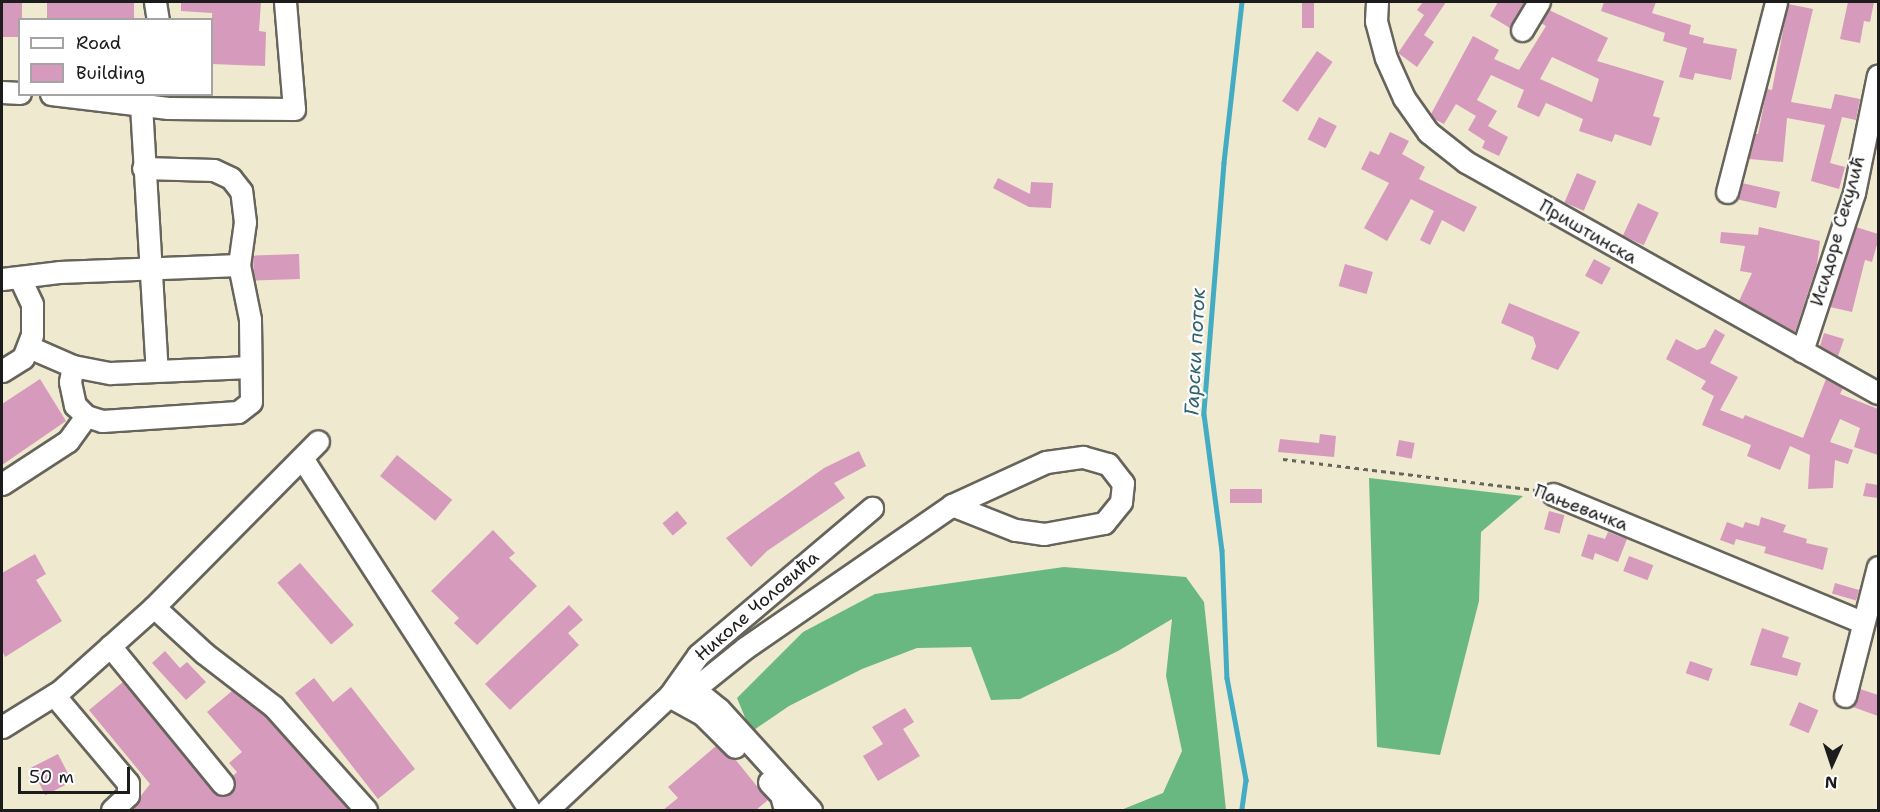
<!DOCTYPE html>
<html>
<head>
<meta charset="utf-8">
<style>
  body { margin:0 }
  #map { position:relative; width:1880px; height:812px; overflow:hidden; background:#efe9d0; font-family:"Shantell Sans",sans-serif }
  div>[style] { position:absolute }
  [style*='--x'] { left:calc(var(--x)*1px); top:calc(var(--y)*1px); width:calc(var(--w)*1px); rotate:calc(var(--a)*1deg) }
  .forest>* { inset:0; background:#6ab881 }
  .stream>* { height:4.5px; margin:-2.25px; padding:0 2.25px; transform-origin:2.25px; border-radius:2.25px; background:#43acc2 }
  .building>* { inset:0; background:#d59abc; transform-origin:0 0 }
  .path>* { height:3px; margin-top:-1.5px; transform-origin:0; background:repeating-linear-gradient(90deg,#66645b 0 4.5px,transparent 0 9px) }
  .roads { filter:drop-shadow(2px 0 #66645b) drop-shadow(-2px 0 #66645b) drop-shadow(0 2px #66645b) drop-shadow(0 -2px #66645b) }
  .minor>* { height:21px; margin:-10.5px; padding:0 10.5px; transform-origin:10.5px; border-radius:10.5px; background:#fff }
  span { translate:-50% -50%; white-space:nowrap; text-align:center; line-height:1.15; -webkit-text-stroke:4.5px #fff; paint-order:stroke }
  .street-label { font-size:18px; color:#1c1c1c }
  .water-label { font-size:20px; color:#30646f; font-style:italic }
  .frame { position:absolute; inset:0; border:3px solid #1c1c1c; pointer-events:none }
  .legend { position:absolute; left:18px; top:18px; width:195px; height:78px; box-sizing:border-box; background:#fff; border:2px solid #a4a4a4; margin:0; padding:8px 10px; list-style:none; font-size:18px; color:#1c1c1c }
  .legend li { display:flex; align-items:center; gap:12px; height:30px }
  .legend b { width:30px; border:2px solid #a4a4a4 }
  .north { position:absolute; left:1802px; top:734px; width:60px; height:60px; -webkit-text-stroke:4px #fff; paint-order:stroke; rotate:183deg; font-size:16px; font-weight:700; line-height:24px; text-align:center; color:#1c1c1c }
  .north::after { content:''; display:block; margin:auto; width:21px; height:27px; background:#1c1c1c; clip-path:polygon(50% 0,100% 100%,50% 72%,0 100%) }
  .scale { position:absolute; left:18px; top:767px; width:112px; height:27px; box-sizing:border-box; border:3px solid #1c1c1c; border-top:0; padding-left:8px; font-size:18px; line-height:21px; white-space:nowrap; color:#1c1c1c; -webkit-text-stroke:4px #fff; paint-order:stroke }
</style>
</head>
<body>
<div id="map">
  <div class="forest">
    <div style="clip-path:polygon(1369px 478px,1523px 496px,1481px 532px,1479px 601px,1440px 755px,1377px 747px)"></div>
    <div style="clip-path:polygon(1064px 567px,1186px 577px,1204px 602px,1226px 810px,1121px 810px,1163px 793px,1182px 751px,1166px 676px,1172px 619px,1118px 651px,1020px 699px,991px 700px,971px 647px,917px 648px,862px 669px,789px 706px,751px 732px,737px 698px,803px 632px,875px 594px)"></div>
  </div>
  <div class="stream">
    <div style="--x:1242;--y:2;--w:162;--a:96.4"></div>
    <div style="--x:1224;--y:163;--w:252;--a:94.6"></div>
    <div style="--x:1204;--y:414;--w:137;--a:82.5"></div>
    <div style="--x:1222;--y:550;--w:128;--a:87.8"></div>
    <div style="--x:1227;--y:678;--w:104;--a:79.4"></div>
    <div style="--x:1246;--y:780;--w:30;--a:98"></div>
  </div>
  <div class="building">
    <div style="left:2px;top:2px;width:20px;height:35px"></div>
    <div style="left:47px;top:2px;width:87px;height:18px"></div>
    <div style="clip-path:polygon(181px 2px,261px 2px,259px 31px,266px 32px,265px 66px,212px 64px,212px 13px,181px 11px)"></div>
    <div style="left:1302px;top:2px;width:12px;height:26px"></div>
    <div style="clip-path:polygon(1423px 2px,1446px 2px,1424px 35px,1434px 42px,1417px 67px,1398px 53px,1424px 15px,1417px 10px)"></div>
    <div style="clip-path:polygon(1498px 2px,1524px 2px,1510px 28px,1490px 16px)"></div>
    <div style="clip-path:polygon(1604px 2px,1656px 2px,1652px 13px,1691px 25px,1689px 34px,1704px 38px,1703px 43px,1737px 49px,1731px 80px,1695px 73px,1693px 80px,1679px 77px,1687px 48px,1663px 41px,1665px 33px,1601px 11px)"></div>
    <div style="clip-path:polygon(1848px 2px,1874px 2px,1870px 22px,1864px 21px,1860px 43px,1840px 39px)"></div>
    <div style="clip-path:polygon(1788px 4px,1813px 9px,1791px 102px,1831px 109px,1835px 94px,1860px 99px,1856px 120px,1842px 117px,1830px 163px,1845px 167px,1839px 189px,1811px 181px,1825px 125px,1787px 118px,1783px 162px,1749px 159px,1755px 134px,1758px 134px,1767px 89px,1772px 90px)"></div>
    <div style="clip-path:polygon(evenodd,1549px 10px,1608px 38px,1597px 61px,1664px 81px,1653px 116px,1660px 118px,1651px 146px,1615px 134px,1612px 142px,1579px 131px,1583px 119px,1546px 103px,1539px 117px,1517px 107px,1524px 90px,1491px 75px,1477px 100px,1497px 111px,1488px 126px,1508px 137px,1499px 156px,1482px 148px,1485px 141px,1468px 130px,1476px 116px,1456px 104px,1444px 124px,1434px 119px,1431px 114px,1473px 36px,1499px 50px,1494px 59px,1519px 70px,1546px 26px,1541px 23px,1549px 10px,1552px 57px,1599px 79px,1592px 102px,1540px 79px,1552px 57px)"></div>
    <div style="left:1317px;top:51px;width:19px;height:61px;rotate:35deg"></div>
    <div style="left:1319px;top:117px;width:20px;height:25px;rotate:27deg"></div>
    <div style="clip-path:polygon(1390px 132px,1409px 141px,1402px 154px,1425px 167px,1419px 179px,1477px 207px,1464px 232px,1442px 220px,1430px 245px,1420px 240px,1434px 211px,1411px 199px,1387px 241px,1364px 228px,1389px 183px,1361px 169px,1370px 151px,1379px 155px)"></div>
    <div style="left:1577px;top:173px;width:21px;height:32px;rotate:23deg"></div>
    <div style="clip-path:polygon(998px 178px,1030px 194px,1031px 182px,1053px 183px,1051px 208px,1029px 207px,993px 188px)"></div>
    <div style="left:1742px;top:183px;width:39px;height:17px;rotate:13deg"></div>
    <div style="left:1638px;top:203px;width:23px;height:36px;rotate:25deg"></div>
    <div style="clip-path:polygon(1759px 227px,1820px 241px,1817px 265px,1795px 332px,1739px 301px,1752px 273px,1740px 271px,1745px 246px,1720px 243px,1721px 232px,1758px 235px)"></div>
    <div style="clip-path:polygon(1856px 227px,1878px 234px,1878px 241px,1872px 262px,1865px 260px,1852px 312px,1830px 307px)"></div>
    <div style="left:299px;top:254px;width:25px;height:46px;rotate:88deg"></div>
    <div style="left:1594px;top:259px;width:19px;height:19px;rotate:28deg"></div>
    <div style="left:1345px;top:264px;width:29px;height:23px;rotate:16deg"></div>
    <div style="clip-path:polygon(1509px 303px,1580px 332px,1558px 370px,1531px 359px,1536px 346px,1533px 337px,1501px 323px)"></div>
    <div style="clip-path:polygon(1715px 329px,1725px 335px,1710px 363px,1738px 377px,1720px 410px,1743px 419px,1745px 415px,1803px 438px,1826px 379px,1843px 388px,1840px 394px,1878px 409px,1878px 455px,1854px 447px,1860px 428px,1840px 419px,1830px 442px,1853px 450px,1848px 464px,1835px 460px,1833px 488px,1808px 489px,1810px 455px,1790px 446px,1780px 470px,1747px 456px,1751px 445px,1702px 425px,1714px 396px,1701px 389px,1706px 381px,1666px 359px,1676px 339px,1697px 350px,1705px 347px)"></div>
    <div style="clip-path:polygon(1824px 333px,1844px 339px,1838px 356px,1820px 346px)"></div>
    <div style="clip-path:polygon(40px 379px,66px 421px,2px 465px,2px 404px)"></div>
    <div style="clip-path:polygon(1320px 434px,1336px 436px,1334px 457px,1278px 452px,1280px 439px,1319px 443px)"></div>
    <div style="left:1399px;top:440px;width:16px;height:16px;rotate:11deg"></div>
    <div style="clip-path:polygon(859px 451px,866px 466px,834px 483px,845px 498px,767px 551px,751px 567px,726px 538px,824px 468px)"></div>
    <div style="left:397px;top:455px;width:71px;height:27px;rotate:39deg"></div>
    <div style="clip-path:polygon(1866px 483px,1878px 485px,1878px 498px,1863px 496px)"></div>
    <div style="left:1230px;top:489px;width:32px;height:14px"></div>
    <div style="left:677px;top:511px;width:16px;height:19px;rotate:50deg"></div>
    <div style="left:1549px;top:511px;width:16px;height:19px;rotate:15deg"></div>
    <div style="clip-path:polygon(1761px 517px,1786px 525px,1783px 532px,1807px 539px,1806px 543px,1828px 548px,1823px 570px,1764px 553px,1766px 547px,1736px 539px,1734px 545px,1720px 540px,1727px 522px,1743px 528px,1745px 522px,1759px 526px)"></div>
    <div style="clip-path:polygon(493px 530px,515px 553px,509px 558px,537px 586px,477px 645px,454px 623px,459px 618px,431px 591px)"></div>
    <div style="clip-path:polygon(1608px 532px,1627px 539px,1618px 562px,1595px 553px,1593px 560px,1581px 556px,1588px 534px,1605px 539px)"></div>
    <div style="clip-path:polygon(35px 554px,46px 574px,36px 580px,62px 621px,5px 657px,2px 650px,2px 573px)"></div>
    <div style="left:1629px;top:556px;width:26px;height:16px;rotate:21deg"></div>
    <div style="left:300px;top:563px;width:82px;height:30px;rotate:49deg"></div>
    <div style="left:1835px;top:583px;width:25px;height:11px;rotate:16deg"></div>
    <div style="clip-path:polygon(569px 605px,583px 620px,568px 633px,579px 645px,510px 710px,485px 684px)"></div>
    <div style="clip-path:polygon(1762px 628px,1789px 637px,1782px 657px,1801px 663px,1797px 676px,1750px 665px)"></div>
    <div style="clip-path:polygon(165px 651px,180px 668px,187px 662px,206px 682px,186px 700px,152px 663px)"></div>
    <div style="left:1690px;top:661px;width:24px;height:13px;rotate:19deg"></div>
    <div style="clip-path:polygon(314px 678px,333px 702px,351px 687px,415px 769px,378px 799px,295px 693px)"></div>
    <div style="clip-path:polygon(123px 682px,218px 796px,226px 796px,235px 789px,233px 776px,237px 772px,229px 763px,242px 752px,207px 712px,232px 691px,265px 716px,349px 810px,130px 810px,150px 784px,89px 710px)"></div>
    <div style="clip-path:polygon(1860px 689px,1878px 695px,1878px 716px,1853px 707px)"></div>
    <div style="left:1799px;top:702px;width:21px;height:25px;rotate:23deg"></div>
    <div style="clip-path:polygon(905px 708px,914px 722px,903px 729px,920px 756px,878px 781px,863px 756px,883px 744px,872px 727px)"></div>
    <div style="clip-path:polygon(716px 746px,735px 759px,768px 800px,756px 810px,663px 810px,678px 798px,668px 787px)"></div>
    <div style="left:58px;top:754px;width:31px;height:30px;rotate:63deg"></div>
  </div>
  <div class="path">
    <div style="--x:1283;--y:459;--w:256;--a:7"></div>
  </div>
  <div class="roads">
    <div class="minor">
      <div style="--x:155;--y:2;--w:18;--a:81"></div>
      <div style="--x:1377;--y:2;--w:19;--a:93"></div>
      <div style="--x:1376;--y:21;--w:38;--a:75"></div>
      <div style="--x:1386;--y:58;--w:44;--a:65.8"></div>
      <div style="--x:1404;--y:98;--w:42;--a:54.8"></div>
      <div style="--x:1428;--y:132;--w:48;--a:38.3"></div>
      <div style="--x:1466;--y:162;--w:472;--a:29.3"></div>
      <div style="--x:1522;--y:30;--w:33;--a:-59"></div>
      <div style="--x:2;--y:92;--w:18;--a:3"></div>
      <div style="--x:51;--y:94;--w:118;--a:6.8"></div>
      <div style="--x:168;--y:108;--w:126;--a:0.5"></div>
      <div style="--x:294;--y:109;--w:107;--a:-94.8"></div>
      <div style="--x:141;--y:105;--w:266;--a:86.6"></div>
      <div style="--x:1727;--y:192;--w:196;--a:-75.5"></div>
      <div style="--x:2;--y:279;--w:57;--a:-7"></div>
      <div style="--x:59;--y:272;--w:180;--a:-2.2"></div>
      <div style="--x:29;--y:347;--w:48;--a:23.4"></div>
      <div style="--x:73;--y:366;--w:38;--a:11"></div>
      <div style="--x:110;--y:373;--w:140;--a:-2.5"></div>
      <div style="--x:1802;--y:351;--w:166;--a:-71.8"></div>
      <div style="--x:1854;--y:193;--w:120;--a:-78.5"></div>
      <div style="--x:73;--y:366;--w:16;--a:101"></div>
      <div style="--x:70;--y:382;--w:24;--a:78"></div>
      <div style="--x:75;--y:405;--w:16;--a:45"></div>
      <div style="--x:86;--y:416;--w:17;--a:17"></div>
      <div style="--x:102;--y:421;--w:136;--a:-3.8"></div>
      <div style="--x:238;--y:412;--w:16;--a:-38"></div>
      <div style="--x:251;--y:402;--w:83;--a:-90.7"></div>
      <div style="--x:250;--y:319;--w:55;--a:-101.5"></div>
      <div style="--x:239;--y:265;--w:43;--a:-82.1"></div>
      <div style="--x:245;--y:222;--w:31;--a:-97"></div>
      <div style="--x:241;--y:191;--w:16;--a:-128"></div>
      <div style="--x:231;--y:178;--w:19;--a:-155"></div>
      <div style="--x:214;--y:170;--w:71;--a:-178.4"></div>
      <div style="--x:2;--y:371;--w:25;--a:-32"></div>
      <div style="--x:23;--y:358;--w:25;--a:-69"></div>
      <div style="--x:32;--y:335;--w:31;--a:-90"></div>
      <div style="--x:32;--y:304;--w:29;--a:-115"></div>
      <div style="--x:302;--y:458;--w:419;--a:57.1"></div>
      <div style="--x:2;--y:484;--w:79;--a:-33.1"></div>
      <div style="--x:68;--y:441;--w:31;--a:-54"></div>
      <div style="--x:1553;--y:494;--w:334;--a:22.5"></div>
      <div style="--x:154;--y:607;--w:68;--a:42.6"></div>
      <div style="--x:204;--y:653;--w:88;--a:37.6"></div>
      <div style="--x:274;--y:707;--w:138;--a:48.2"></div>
      <div style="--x:110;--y:646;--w:178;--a:50.7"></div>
      <div style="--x:684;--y:681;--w:45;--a:38.7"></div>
      <div style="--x:719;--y:709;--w:137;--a:47.7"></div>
      <div style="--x:694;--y:689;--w:65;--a:-38.8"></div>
      <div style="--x:745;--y:648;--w:252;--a:-34.6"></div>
      <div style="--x:952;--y:505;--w:103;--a:-24.6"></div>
      <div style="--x:1046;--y:462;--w:37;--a:-8"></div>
      <div style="--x:1083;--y:457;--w:26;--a:16"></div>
      <div style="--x:1108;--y:464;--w:24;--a:52"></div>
      <div style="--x:1123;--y:483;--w:19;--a:96"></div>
      <div style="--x:1121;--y:502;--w:27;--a:129"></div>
      <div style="--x:1104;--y:523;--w:61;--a:169.6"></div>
      <div style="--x:1044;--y:534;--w:29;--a:-172"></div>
      <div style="--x:1015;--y:530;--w:68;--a:-158.4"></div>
      <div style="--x:54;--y:695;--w:115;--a:49.9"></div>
      <div style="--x:128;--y:783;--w:12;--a:90"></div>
      <div style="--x:128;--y:795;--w:22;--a:137"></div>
      <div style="--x:669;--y:696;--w:39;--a:29"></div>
      <div style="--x:703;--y:715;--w:45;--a:45"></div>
      <div style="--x:1845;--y:696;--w:133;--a:-75.7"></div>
      <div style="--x:2;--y:727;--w:68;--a:-31.8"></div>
      <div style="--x:60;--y:691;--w:126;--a:-41.8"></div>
      <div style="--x:154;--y:607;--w:233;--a:-45.3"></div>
      <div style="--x:769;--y:782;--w:18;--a:47"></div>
      <div style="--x:781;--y:795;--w:16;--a:75"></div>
      <div style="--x:547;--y:810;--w:167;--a:-43.1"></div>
      <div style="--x:669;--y:696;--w:50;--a:-54.7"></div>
      <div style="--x:698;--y:655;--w:228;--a:-40.2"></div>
    </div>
  </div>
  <div class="street-label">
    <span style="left:1838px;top:231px;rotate:-74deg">Исидоре Секулић</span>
    <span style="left:1588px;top:232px;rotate:30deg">Приштинска</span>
    <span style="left:1581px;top:508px;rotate:21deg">Пањевачка</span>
    <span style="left:757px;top:606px;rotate:-41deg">Николе Чоловића</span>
  </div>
  <div class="water-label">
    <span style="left:1195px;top:352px;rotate:-87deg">Гарски поток</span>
  </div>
  <div class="frame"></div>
  <ul class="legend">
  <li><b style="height:8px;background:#fff"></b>Road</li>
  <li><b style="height:16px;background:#d59abc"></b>Building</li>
  </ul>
  <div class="north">N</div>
  <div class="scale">50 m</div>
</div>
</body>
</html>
